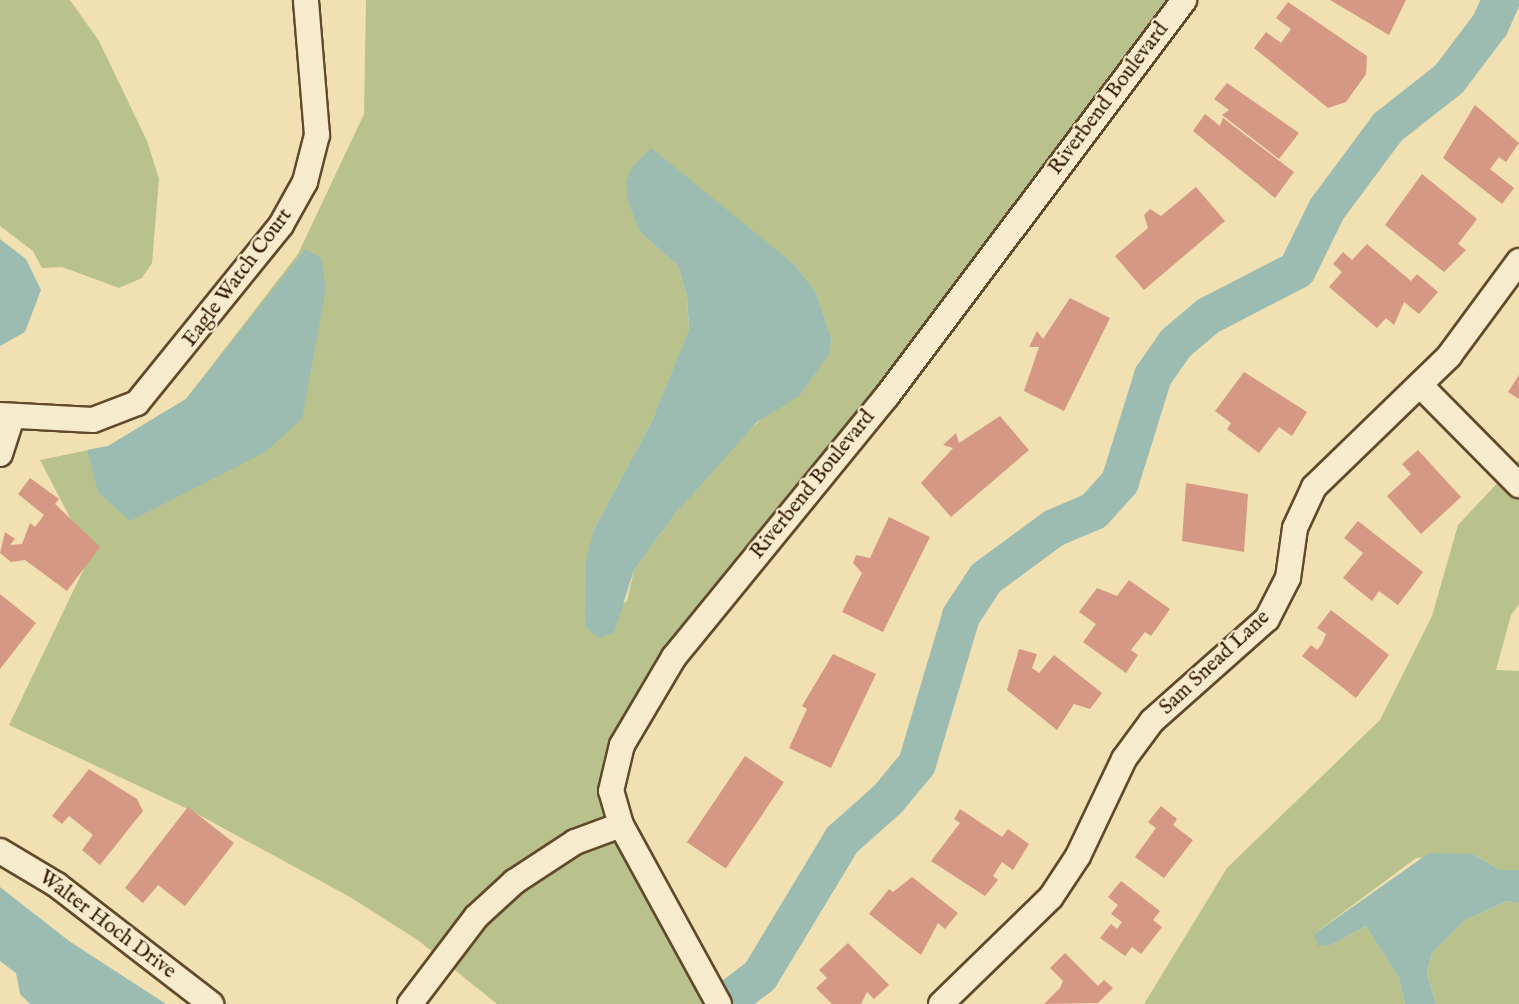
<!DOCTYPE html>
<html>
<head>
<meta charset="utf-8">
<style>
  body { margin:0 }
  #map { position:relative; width:1519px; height:1004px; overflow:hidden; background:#f1e0b1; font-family:"IM FELL English",serif }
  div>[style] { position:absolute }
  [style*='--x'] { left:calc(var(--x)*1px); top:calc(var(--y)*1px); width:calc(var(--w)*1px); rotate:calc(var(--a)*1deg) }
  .green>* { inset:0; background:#b9c28c }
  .water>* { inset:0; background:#9cbcb2 }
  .river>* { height:38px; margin:-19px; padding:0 19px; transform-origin:19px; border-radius:19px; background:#9cbcb2 }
  .building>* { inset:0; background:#d59884; transform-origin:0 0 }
  .roads { filter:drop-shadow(2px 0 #62492c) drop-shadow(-2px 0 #62492c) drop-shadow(0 2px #62492c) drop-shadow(0 -2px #62492c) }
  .minor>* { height:24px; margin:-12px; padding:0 12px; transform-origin:12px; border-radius:12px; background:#f6ebcc }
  span { translate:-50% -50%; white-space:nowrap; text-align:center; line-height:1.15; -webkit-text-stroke:4.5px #f6ebcc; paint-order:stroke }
  .street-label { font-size:21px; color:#321700 }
</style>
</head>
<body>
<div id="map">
  <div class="green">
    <div style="clip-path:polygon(0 0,70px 0,99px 41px,147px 141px,159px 179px,152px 263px,142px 278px,119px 288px,62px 267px,42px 268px,33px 251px,0 226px)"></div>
    <div style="clip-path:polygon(evenodd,366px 0,1191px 0,668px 680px,635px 735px,621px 799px,706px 1004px,497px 1004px,419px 941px,350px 897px,190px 810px,9px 725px,90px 556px,40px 460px,108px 446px,186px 399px,298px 254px,364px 114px,366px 0,626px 182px,775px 251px,795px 265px,816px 292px,831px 337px,830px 353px,732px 447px,675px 514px,634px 570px,627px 601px,585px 627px,594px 529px,651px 423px,689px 331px,687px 296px,678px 266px,640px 232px,626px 182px)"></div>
    <div style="clip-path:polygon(1519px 460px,1519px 604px,1511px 615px,1496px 670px,1519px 671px,1519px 870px,1500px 870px,1473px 854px,1416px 858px,1314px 934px,1331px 945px,1366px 926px,1399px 978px,1405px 1004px,1144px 1004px,1227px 868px,1380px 720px,1432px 616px,1458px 525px)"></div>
    <div style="clip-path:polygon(1507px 901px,1519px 903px,1519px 1004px,1436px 1004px,1427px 973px,1432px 953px,1464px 921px)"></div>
  </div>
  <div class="water">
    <div style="clip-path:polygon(651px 148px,795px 265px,816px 292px,831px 337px,830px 353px,799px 396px,757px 422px,675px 514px,634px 570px,614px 633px,599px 638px,585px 627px,586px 561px,594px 529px,651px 423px,689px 330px,687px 296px,678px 266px,640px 232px,628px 201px,626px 182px,632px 167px)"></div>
    <div style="clip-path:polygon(0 239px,26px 259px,41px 290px,25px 332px,0 346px)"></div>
    <div style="clip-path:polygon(305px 249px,321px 258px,326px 288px,302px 419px,264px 453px,130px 521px,98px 492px,87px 450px,108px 446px,186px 399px)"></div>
    <div style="clip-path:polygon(1429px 853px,1473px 854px,1500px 870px,1519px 870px,1519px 903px,1507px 901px,1464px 921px,1432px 953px,1427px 973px,1436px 1004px,1405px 1004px,1399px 978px,1366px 926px,1331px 945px,1318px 946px,1314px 934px)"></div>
    <div style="clip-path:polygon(0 887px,69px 941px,166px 1004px,30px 1004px,20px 994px,16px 973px,0 961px)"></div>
  </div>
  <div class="river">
    <div style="--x:723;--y:1004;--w:46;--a:-37.1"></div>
    <div style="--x:760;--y:976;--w:159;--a:-58.9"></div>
    <div style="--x:842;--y:840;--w:62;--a:-41.7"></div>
    <div style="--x:888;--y:799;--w:45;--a:-50.4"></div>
    <div style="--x:917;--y:764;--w:154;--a:-73.4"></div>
    <div style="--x:961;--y:616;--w:45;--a:-56.7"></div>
    <div style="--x:986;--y:578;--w:84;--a:-36.3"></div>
    <div style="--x:1054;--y:528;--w:43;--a:-23"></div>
    <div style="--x:1094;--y:511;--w:39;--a:-48"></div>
    <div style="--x:1120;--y:482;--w:111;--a:-72.7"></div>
    <div style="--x:1153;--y:376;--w:40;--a:-55.1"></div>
    <div style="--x:1176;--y:343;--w:42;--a:-40.2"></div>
    <div style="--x:1208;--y:316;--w:100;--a:-27.3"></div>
    <div style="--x:1297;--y:270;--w:68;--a:-63.8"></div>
    <div style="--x:1327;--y:209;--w:102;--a:-53.4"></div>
    <div style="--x:1388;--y:127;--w:78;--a:-38.2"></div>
    <div style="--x:1449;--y:79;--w:68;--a:-52.8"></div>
    <div style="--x:1490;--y:25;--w:27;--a:-66"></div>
  </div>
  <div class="building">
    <div style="clip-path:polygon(1330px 0,1406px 0,1389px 35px)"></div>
    <div style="clip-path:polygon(1288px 2px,1367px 56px,1366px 74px,1346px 102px,1328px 108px,1254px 48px,1266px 32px,1281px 43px,1291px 29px,1276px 18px)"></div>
    <div style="clip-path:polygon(1227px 83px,1299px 133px,1279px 159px,1222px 115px,1229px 110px,1214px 99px)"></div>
    <div style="clip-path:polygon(1475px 105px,1519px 143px,1506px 162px,1499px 157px,1490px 169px,1514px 188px,1502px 204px,1443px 158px)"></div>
    <div style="clip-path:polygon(1205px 114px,1220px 126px,1223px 118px,1294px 172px,1275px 198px,1193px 131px)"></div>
    <div style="clip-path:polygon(1422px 174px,1477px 219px,1458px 244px,1466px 250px,1444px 272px,1385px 225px)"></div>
    <div style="clip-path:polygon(1196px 187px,1225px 221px,1144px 290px,1115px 256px,1148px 228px,1144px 215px,1150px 209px,1161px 216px)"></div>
    <div style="clip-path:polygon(1367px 244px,1411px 281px,1417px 274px,1438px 292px,1419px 314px,1404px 302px,1394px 325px,1386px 318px,1377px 328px,1329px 287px,1342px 272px,1333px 264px,1343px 252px,1352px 260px)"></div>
    <div style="clip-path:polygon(1070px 298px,1110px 318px,1064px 411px,1024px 391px,1039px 347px,1029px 347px,1037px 331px,1043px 339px)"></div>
    <div style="clip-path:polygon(1244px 372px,1307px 412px,1292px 436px,1279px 427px,1259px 453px,1227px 429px,1231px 423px,1215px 411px)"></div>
    <div style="clip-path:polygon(1519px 375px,1519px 399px,1508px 392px)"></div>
    <div style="clip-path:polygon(1000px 416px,1029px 450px,951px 517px,921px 483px,953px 448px,943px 445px,956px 433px,959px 443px)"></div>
    <div style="clip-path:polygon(1418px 450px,1461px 497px,1421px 534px,1387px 496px,1411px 474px,1402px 464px)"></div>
    <div style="clip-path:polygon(30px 478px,59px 499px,55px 504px,100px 547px,67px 591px,25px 560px,11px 562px,0 553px,5px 532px,15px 539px,10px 545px,22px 544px,30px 523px,35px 527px,44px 515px,18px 494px)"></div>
    <div style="clip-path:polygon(1186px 483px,1248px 494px,1244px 552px,1182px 541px)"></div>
    <div style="clip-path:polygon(889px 517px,930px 537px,883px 632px,842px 612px,862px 573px,853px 563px,856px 555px,870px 558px)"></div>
    <div style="clip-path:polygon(1358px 521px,1423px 572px,1398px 605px,1379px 591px,1372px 601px,1343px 578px,1363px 553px,1344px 538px)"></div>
    <div style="clip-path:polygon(1129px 580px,1170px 609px,1151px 636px,1145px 632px,1131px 650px,1138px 655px,1126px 673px,1083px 642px,1096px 624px,1079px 612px,1097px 588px,1117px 596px)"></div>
    <div style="clip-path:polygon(0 594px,36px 623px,0 669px)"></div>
    <div style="clip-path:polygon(1331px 610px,1389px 655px,1356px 698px,1302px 656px,1311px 645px,1317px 650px,1322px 644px,1326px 634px,1317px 628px)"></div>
    <div style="clip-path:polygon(1019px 649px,1037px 654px,1032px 668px,1039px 673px,1054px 655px,1102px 693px,1090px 709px,1074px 704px,1057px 730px,1007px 690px)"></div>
    <div style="clip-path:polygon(833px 654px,876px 674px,831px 768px,789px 748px,807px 709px,802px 706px)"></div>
    <div style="left:745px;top:756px;width:47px;height:104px;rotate:34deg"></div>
    <div style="clip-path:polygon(89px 769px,137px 799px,143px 811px,100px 865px,82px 850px,93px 835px,69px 816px,62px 824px,52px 816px)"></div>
    <div style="clip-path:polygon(1161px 806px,1177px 819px,1173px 825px,1193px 840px,1164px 878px,1135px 857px,1156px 828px,1148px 822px)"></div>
    <div style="clip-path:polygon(188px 807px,234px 843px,185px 906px,158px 885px,143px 903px,125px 888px)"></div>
    <div style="clip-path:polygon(960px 809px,1002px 837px,1008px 829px,1029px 844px,1013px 870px,1002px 862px,993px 876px,998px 880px,985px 896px,931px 861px,960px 823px,954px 819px)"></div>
    <div style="clip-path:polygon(912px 877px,958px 913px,945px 929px,938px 923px,921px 955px,869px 914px,889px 889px,893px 892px)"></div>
    <div style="clip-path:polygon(1121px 881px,1160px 911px,1153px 920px,1162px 927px,1141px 954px,1132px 947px,1125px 956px,1100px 938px,1111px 924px,1117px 929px,1122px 922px,1111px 914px,1118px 905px,1108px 897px)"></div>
    <div style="clip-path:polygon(848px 943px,889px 985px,874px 999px,867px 992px,861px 1004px,832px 1004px,816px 988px,827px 978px,819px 970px)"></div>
    <div style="clip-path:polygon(1065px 953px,1098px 986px,1104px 980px,1113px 988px,1098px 1003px,1044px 1004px,1060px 988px,1063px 981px,1050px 968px)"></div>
  </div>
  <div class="roads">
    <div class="minor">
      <div style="--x:1420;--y:385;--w:141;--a:45.3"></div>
      <div style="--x:0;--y:415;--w:93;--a:3.1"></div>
      <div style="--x:93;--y:420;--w:47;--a:-21.1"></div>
      <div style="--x:137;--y:403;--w:229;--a:-51"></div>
      <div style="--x:281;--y:225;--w:49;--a:-60.8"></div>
      <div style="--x:305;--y:182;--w:49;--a:-75.7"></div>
      <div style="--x:317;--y:135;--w:135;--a:-94.7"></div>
      <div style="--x:0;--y:454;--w:39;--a:-72"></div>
      <div style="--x:0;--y:851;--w:66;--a:30.8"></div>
      <div style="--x:57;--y:885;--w:195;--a:37.7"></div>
      <div style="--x:410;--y:1004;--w:109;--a:-52.8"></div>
      <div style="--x:476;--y:917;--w:52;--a:-42.6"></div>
      <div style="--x:514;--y:882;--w:73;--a:-33.3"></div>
      <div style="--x:575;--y:842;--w:49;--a:-20.3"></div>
      <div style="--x:719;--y:1004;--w:204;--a:-118.7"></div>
      <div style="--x:621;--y:825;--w:35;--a:-106"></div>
      <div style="--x:611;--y:791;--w:47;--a:-76.6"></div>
      <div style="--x:622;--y:745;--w:102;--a:-59.4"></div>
      <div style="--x:674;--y:657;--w:337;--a:-50.8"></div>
      <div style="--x:887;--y:396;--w:495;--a:-53.1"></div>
      <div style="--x:941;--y:1004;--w:153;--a:-44.2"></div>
      <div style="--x:1051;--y:897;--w:49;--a:-56.6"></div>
      <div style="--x:1078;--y:856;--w:107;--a:-64.6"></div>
      <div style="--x:1124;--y:759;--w:47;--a:-53.6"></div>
      <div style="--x:1152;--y:721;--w:154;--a:-41.6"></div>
      <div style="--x:1267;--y:619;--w:46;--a:-62.9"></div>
      <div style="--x:1288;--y:578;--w:50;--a:-82"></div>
      <div style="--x:1295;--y:528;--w:45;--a:-65.1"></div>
      <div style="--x:1314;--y:487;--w:188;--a:-44.1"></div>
      <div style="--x:1449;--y:356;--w:118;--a:-53.6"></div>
    </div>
  </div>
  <div class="street-label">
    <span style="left:1109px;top:99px;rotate:-53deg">Riverbend Boulevard</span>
    <span style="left:238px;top:278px;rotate:-53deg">Eagle Watch Court</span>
    <span style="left:813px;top:485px;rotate:-51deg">Riverbend Boulevard</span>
    <span style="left:1215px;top:663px;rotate:-43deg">Sam Snead Lane</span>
    <span style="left:107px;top:925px;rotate:37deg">Walter Hoch Drive</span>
  </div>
</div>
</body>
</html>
